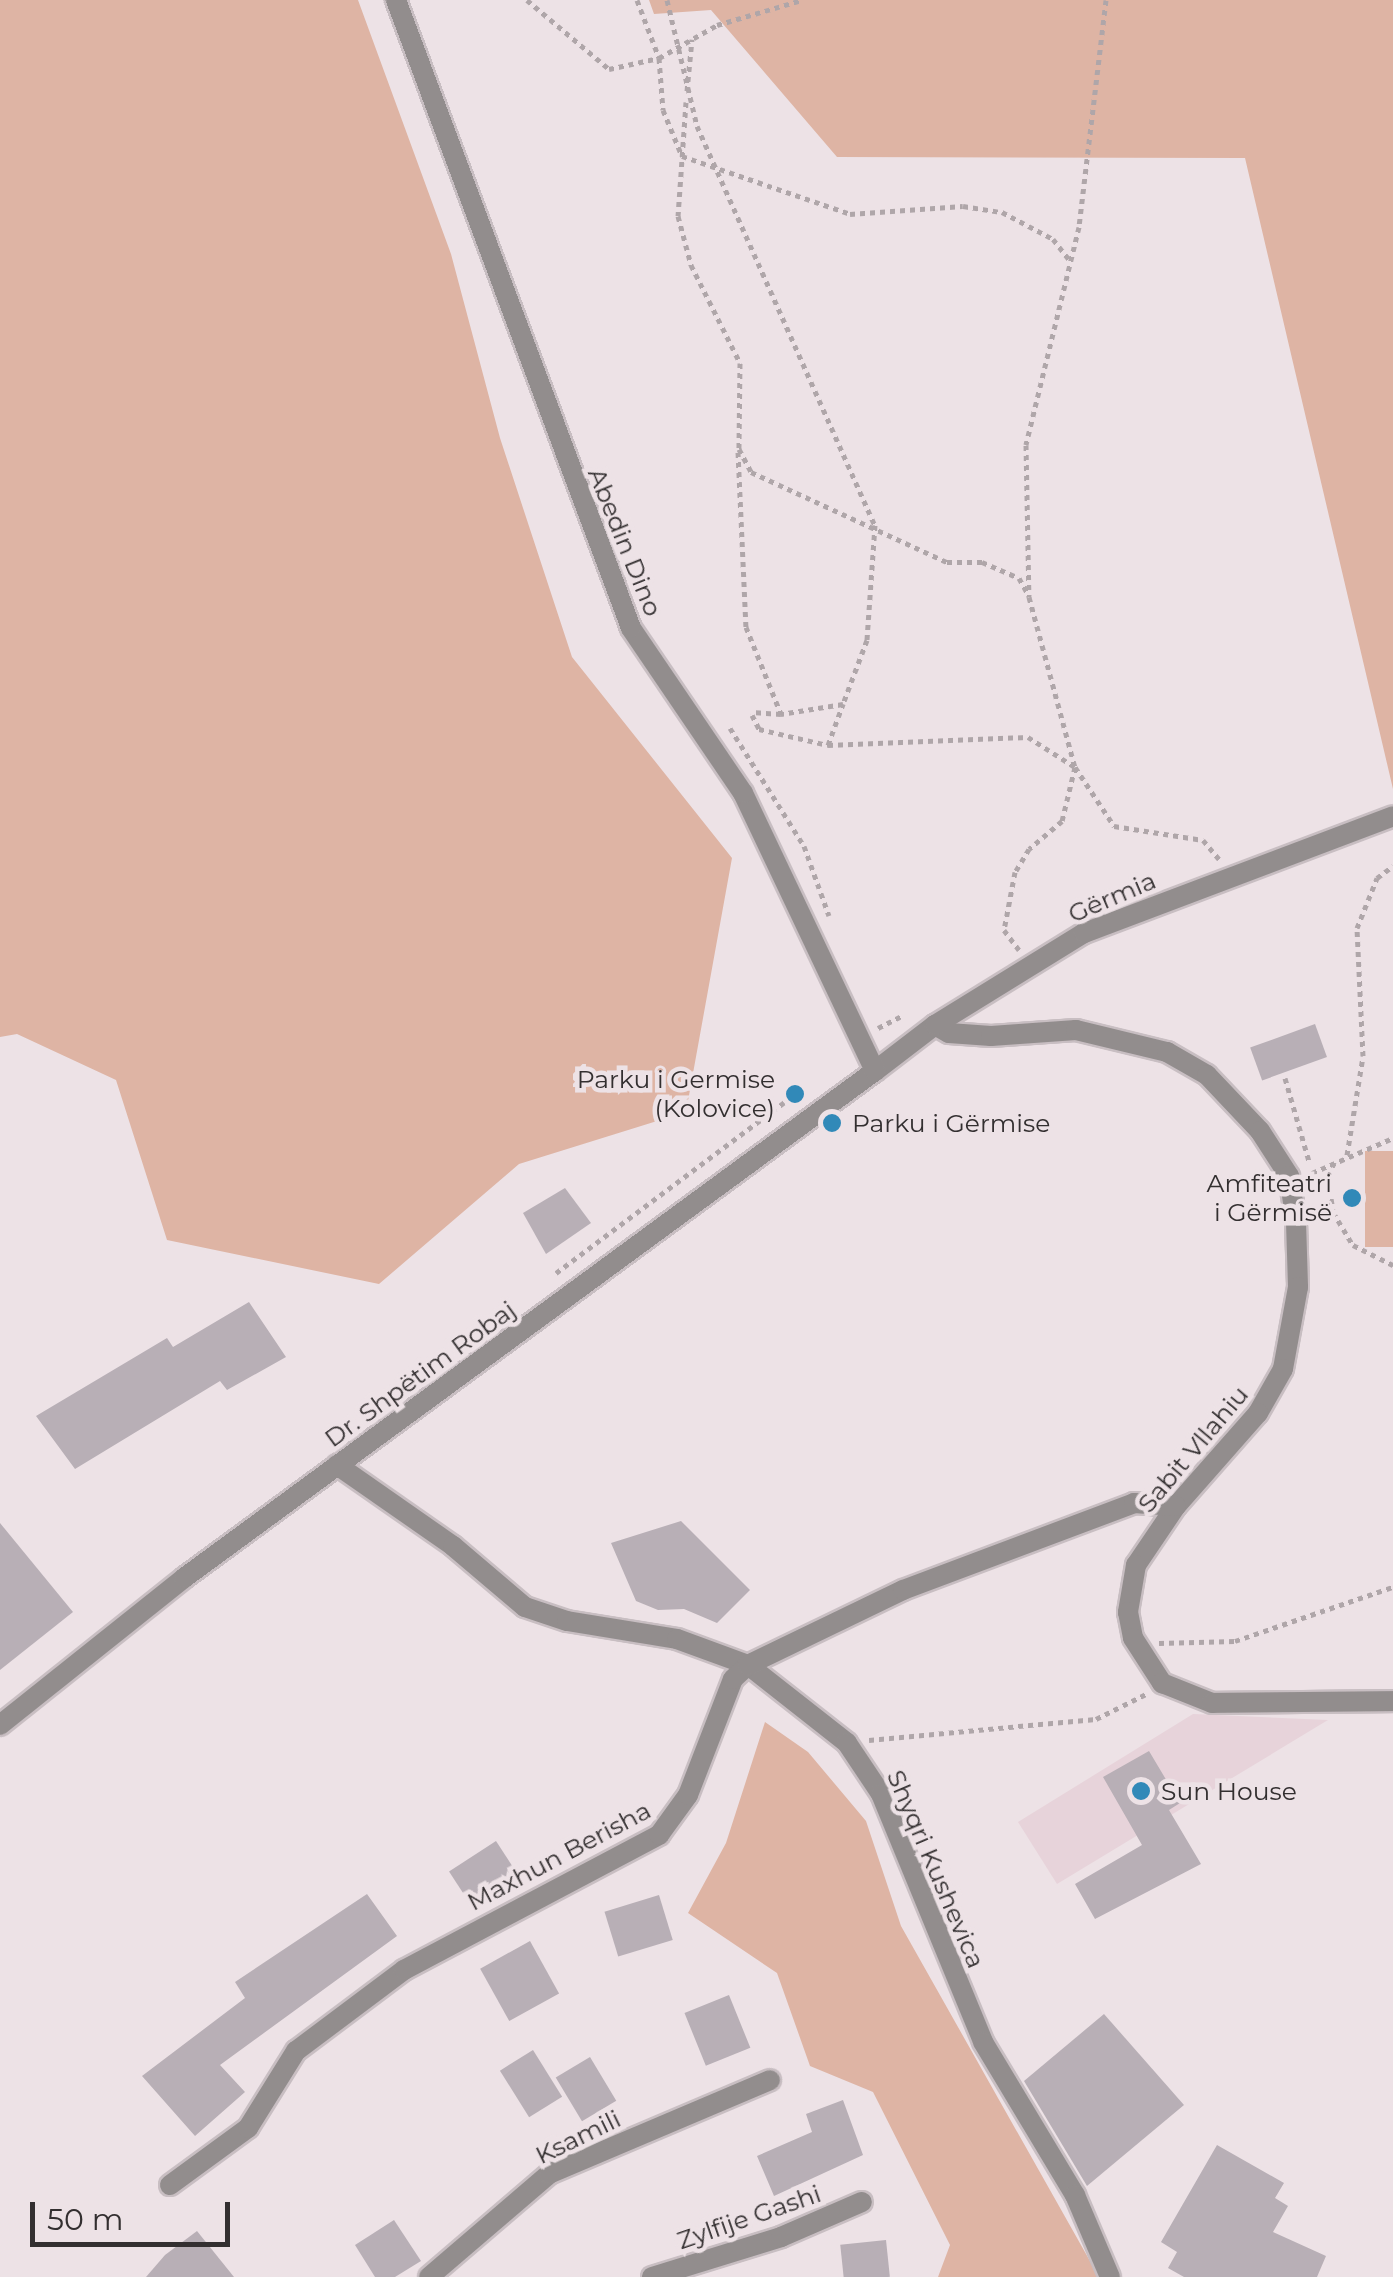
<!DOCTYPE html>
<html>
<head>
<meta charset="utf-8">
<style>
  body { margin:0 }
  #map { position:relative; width:1393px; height:2277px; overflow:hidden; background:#ede2e6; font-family:Montserrat,sans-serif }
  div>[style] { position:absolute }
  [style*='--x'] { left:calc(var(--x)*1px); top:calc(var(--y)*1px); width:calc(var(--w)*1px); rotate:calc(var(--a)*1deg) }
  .built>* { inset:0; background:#e7d3da }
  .green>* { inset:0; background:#deb4a4; transform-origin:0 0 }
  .building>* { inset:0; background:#b8afb6; transform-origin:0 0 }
  .path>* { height:5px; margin-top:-2.5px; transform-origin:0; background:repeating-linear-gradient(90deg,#afa6a9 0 5px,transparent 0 10px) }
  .roads { filter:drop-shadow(2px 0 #c8bec2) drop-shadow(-2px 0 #c8bec2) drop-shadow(0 2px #c8bec2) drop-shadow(0 -2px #c8bec2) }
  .minor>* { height:20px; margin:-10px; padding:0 10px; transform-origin:10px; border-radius:10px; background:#928d8d }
  .tertiary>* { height:20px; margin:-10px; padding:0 10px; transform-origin:10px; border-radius:10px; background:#928d8d }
  .dots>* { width:28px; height:28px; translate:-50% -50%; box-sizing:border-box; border:5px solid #ede2e6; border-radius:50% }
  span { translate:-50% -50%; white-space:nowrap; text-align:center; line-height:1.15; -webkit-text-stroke:9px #ede2e6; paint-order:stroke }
  .street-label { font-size:25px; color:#332f30 }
  .poi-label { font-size:25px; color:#332f30 }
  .right { translate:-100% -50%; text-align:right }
  .left { translate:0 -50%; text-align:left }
  .scale { position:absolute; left:30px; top:2202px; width:200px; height:45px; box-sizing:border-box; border:5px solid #332f30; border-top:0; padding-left:12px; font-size:30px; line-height:35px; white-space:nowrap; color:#332f30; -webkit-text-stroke:8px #ede2e6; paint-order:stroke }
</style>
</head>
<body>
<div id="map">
  <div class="built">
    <div style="clip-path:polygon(1193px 1714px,1328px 1720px,1057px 1884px,1018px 1822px)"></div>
  </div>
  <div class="green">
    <div style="clip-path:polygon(0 0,358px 0,451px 254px,500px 438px,572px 657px,732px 858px,686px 1112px,519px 1164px,379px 1284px,167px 1240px,116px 1080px,17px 1034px,0 1037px)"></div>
    <div style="clip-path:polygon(649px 0,1393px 0,1393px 789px,1245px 158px,837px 157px,711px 10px,654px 14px)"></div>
    <div style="left:1365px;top:1151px;width:28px;height:96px"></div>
    <div style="clip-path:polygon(765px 1722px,808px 1752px,866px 1821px,901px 1926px,1099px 2277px,938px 2277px,950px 2245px,873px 2092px,810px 2066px,777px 1973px,688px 1913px,726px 1843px)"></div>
  </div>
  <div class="building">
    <div style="left:1315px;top:1024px;width:35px;height:69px;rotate:70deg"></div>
    <div style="clip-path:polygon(565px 1188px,591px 1223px,546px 1254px,523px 1213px)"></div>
    <div style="clip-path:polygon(249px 1302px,286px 1357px,227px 1390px,220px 1381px,75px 1469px,36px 1416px,167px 1338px,173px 1347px)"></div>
    <div style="clip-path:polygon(681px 1521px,750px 1590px,717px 1623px,684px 1609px,658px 1610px,636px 1601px,611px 1543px)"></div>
    <div style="clip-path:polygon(0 1523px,73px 1612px,0 1670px)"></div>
    <div style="clip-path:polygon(1149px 1751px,1180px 1803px,1169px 1810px,1201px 1864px,1095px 1919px,1075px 1884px,1142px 1845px,1103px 1777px)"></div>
    <div style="left:496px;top:1841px;width:49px;height:56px;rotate:57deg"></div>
    <div style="clip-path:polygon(367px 1894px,397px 1936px,220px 2065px,245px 2092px,195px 2136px,142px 2076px,245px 1998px,235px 1982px)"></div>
    <div style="left:659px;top:1895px;width:47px;height:57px;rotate:73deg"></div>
    <div style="left:530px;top:1941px;width:60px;height:57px;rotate:61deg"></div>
    <div style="left:729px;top:1995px;width:57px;height:48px;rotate:68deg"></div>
    <div style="clip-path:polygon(1104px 2014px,1184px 2105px,1087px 2186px,1024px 2081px)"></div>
    <div style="left:533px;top:2050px;width:55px;height:39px;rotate:58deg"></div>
    <div style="left:590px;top:2057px;width:51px;height:40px;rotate:59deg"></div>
    <div style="clip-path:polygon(843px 2100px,863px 2155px,774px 2196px,757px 2156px,812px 2132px,806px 2114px)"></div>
    <div style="clip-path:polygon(1217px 2145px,1284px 2183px,1275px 2198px,1288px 2206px,1273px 2232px,1326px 2256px,1317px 2277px,1184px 2277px,1168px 2268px,1177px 2252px,1161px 2242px)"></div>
    <div style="clip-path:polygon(394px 2220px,421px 2261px,395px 2277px,375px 2277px,355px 2245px)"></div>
    <div style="clip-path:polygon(197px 2231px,234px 2277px,146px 2277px,165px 2255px)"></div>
    <div style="left:886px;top:2240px;width:37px;height:46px;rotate:84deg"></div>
  </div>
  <div class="path">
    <div style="--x:527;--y:0;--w:107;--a:40.1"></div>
    <div style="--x:609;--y:69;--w:51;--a:-12.4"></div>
    <div style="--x:659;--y:58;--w:67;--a:-29.6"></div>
    <div style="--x:717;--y:25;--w:89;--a:-16.4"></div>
    <div style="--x:637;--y:0;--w:62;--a:69.2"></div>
    <div style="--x:659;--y:58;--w:52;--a:85.6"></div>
    <div style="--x:663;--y:110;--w:50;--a:67.6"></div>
    <div style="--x:682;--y:156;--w:178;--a:19"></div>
    <div style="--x:850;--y:214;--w:113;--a:-4"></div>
    <div style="--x:963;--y:206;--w:39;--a:9"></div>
    <div style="--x:1002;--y:212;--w:58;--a:27.9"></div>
    <div style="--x:1053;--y:239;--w:28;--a:52"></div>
    <div style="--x:667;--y:0;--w:130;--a:76.6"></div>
    <div style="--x:697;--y:126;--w:437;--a:66"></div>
    <div style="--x:875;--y:525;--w:115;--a:94"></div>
    <div style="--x:867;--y:640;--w:68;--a:110.6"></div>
    <div style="--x:843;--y:704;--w:63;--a:170.8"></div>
    <div style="--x:1106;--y:0;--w:229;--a:96.8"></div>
    <div style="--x:1079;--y:227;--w:224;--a:103.7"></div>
    <div style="--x:1026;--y:445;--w:152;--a:88.9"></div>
    <div style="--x:1029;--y:597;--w:176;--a:74.9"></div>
    <div style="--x:1075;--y:767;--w:71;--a:56.5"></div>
    <div style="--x:1114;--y:826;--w:90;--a:8.9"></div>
    <div style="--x:1203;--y:840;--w:25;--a:50"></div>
    <div style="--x:687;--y:91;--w:52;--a:-84.5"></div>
    <div style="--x:686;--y:102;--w:114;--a:94"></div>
    <div style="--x:678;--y:216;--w:51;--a:75.1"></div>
    <div style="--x:691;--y:265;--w:110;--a:63.4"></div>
    <div style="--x:740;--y:363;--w:86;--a:90.7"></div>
    <div style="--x:739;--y:449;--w:26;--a:62"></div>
    <div style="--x:751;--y:472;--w:216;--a:24.7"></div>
    <div style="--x:947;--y:562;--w:35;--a:0"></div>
    <div style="--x:982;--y:562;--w:40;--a:23.4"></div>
    <div style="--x:1019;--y:578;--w:21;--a:61"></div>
    <div style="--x:738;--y:452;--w:175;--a:87.4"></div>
    <div style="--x:746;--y:627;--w:94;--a:68.1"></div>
    <div style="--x:781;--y:714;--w:30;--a:-176"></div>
    <div style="--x:752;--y:715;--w:16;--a:63"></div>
    <div style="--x:759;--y:729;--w:71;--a:13.1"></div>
    <div style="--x:828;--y:745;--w:44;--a:-69.9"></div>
    <div style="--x:730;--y:728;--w:139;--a:57.9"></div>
    <div style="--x:804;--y:846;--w:74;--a:70.3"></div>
    <div style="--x:828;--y:745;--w:200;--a:-2.3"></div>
    <div style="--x:1028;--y:737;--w:56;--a:32.6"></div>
    <div style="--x:1075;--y:767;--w:56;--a:103.5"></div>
    <div style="--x:1062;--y:821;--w:43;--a:139.7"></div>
    <div style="--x:1029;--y:849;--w:27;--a:121"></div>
    <div style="--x:1015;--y:872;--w:59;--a:100.7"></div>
    <div style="--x:1004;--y:930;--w:25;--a:53"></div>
    <div style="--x:878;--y:1028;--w:27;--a:-27"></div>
    <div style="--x:1285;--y:1078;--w:86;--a:73.9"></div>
    <div style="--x:1347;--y:1155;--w:100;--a:-80.8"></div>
    <div style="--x:1363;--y:1056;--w:128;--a:-92.7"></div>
    <div style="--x:1357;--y:928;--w:54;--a:-68.2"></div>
    <div style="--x:1377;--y:878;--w:20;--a:-37"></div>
    <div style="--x:1334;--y:1162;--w:18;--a:109"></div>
    <div style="--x:1328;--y:1179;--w:33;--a:81"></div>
    <div style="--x:1333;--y:1212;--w:39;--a:59"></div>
    <div style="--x:1353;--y:1245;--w:45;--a:26.6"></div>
    <div style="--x:1312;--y:1173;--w:88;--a:-23.4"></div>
    <div style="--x:556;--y:1273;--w:299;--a:-36.8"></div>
    <div style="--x:1159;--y:1643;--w:76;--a:-1.5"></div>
    <div style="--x:1235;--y:1641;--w:167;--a:-18.9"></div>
    <div style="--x:869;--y:1740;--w:228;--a:-5.3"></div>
    <div style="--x:1096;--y:1719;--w:56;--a:-26.6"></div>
  </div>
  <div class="roads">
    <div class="minor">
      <div style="--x:935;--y:1025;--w:16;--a:30"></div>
      <div style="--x:949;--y:1033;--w:42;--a:4.1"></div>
      <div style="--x:991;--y:1036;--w:85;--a:-4"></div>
      <div style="--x:1076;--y:1030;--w:94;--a:13.6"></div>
      <div style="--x:1167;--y:1052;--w:46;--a:29.9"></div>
      <div style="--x:1207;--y:1075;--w:77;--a:46.6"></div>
      <div style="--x:1260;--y:1131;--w:54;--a:57.2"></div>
      <div style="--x:1289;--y:1176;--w:47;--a:81.3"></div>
      <div style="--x:1296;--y:1222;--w:65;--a:88.2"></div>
      <div style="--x:1298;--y:1287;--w:83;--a:100.4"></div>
      <div style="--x:1283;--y:1369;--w:51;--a:119.6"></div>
      <div style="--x:1258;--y:1413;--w:124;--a:131.4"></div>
      <div style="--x:1176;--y:1506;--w:71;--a:124.1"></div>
      <div style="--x:1136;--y:1565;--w:48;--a:99.7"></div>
      <div style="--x:1128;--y:1612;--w:26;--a:79"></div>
      <div style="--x:1133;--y:1638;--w:54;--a:57.2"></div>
      <div style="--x:1162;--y:1683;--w:54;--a:21.8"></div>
      <div style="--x:1212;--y:1703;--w:181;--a:-0.6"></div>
      <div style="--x:875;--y:1071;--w:76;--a:-37.5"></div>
      <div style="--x:935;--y:1025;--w:175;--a:-31.7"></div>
      <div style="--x:1084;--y:933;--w:330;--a:-20.7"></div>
      <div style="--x:337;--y:1465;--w:141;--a:34.9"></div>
      <div style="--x:453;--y:1546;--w:94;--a:40.3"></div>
      <div style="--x:525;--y:1607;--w:44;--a:18.4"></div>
      <div style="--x:567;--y:1621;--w:111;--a:9.3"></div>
      <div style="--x:677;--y:1639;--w:76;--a:20.1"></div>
      <div style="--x:748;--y:1665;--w:126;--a:38.2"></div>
      <div style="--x:847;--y:1743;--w:61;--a:56.3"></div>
      <div style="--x:881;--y:1794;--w:268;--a:67.6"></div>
      <div style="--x:983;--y:2042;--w:179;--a:59"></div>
      <div style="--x:1075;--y:2195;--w:89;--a:66.9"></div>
      <div style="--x:170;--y:2185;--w:97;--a:-36.2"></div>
      <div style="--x:248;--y:2128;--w:91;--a:-58.1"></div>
      <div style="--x:296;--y:2051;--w:135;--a:-36.9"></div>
      <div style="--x:404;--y:1970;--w:289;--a:-27.9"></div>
      <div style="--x:659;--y:1835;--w:49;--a:-54.1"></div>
      <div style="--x:688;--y:1795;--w:124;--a:-68.8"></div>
      <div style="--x:733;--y:1679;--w:21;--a:-43"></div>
      <div style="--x:748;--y:1665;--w:172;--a:-25.8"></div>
      <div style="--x:903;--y:1590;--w:247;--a:-20.6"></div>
      <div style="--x:1134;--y:1503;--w:42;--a:4.1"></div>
      <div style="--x:429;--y:2277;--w:158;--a:-40.6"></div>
      <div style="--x:549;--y:2174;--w:240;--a:-23"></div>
      <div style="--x:652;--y:2277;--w:135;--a:-17.2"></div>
      <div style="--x:781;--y:2237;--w:88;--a:-23.4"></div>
    </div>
    <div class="tertiary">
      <div style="--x:0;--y:1725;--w:236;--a:-38.6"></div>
      <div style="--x:184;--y:1578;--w:857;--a:-36.27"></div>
      <div style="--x:875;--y:1071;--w:308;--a:-115.4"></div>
      <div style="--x:743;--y:793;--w:199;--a:-124.2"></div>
      <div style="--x:631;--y:628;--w:671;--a:-110.52"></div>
    </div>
  </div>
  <div class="dots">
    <div style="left:795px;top:1094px;background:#3189b8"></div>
    <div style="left:832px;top:1123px;background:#3189b8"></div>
    <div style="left:1352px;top:1198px;background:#3189b8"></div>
    <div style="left:1141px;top:1791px;background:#3189b8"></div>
  </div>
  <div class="street-label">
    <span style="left:625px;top:542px;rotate:68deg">Abedin Dino</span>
    <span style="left:1112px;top:897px;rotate:-23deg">Gërmia</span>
    <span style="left:420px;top:1374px;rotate:-36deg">Dr. Shpëtim Robaj</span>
    <span style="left:1193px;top:1449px;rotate:-50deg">Sabit Vllahiu</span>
    <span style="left:559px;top:1856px;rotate:-28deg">Maxhun Berisha</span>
    <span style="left:936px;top:1869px;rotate:67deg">Shyqri Kushevica</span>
    <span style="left:578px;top:2137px;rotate:-26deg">Ksamili</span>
    <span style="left:749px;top:2217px;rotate:-19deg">Zylfije Gashi</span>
  </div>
  <div class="poi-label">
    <span class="right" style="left:775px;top:1094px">Parku i Germise<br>(Kolovice)</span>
    <span class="left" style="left:852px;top:1123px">Parku i Gërmise</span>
    <span class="right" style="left:1332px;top:1198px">Amfiteatri<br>i Gërmisë</span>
    <span class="left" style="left:1161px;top:1791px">Sun House</span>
  </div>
  <div class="scale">50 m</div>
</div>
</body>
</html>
